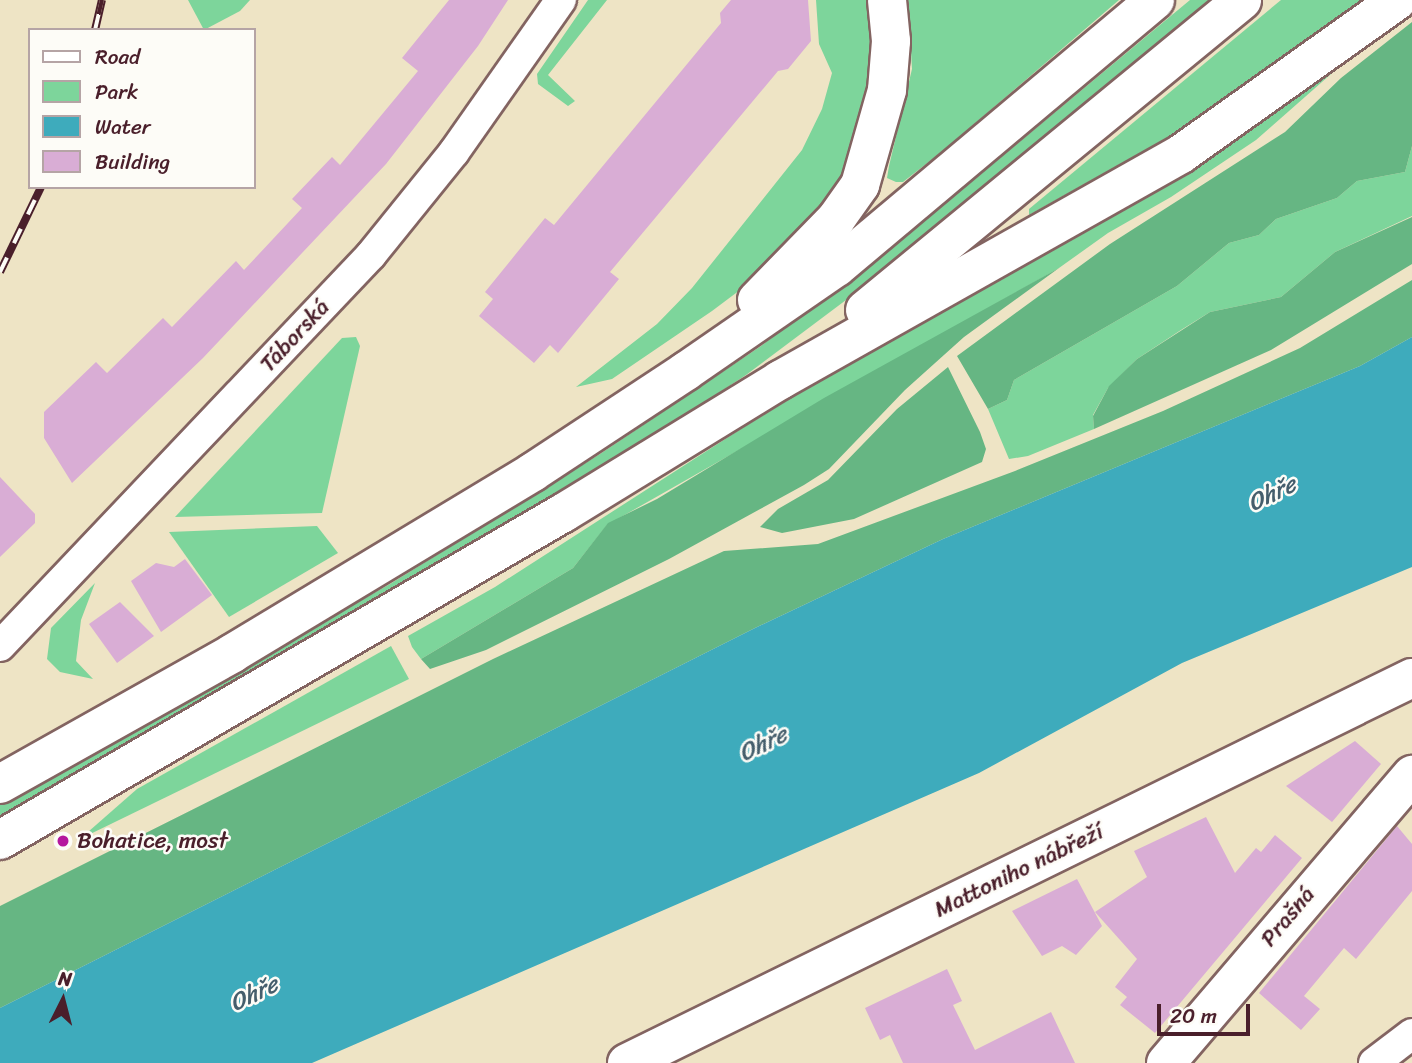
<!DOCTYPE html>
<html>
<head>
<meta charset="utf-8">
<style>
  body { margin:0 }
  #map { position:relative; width:1412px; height:1063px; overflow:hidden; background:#eee4c5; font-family:Sriracha,sans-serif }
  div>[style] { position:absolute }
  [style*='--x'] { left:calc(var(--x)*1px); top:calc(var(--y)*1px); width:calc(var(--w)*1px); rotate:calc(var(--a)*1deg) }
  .green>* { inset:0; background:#7dd59b }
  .forest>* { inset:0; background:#66b683 }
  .water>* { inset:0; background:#3eabbc }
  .building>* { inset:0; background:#d9add5 }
  .roads { filter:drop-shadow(2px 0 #836461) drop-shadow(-2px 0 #836461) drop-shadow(0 2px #836461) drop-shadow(0 -2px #836461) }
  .street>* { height:30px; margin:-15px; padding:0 15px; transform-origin:15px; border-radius:15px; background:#fff }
  .secondary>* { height:38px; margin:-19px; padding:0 19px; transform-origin:19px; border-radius:19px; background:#fff }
  .highway>* { height:38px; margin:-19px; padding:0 19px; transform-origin:19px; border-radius:19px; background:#fff }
  .rail>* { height:8px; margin-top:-4px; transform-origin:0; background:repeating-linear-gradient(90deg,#fdfcf7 0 16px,#4a1f2b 0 32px); box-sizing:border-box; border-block:2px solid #4a1f2b }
  .dots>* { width:19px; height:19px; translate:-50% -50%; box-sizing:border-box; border:4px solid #fdfcf7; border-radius:50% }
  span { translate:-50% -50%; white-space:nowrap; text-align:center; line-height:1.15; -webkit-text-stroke:5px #fdfcf7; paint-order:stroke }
  .street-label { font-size:23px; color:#4a1f2b }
  .poi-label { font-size:23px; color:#4a1f2b }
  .left { translate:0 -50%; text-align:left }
  .water-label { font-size:24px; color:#455e6c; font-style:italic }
  .legend { position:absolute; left:28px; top:28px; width:228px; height:161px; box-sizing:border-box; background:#fdfcf7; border:2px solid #b5a4a5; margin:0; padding:9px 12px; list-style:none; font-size:21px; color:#4a1f2b }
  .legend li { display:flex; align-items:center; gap:14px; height:35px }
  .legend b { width:35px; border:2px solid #b5a4a5 }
  .north { position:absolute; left:28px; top:965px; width:70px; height:70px; -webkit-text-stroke:5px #fdfcf7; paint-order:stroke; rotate:6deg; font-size:19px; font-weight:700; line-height:28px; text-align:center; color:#4a1f2b }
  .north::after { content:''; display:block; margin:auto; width:24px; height:32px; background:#4a1f2b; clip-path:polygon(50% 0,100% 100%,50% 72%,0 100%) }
  .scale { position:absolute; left:1157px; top:1004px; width:93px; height:32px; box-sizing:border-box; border:4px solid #4a1f2b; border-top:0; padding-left:9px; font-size:21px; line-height:24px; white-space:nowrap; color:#4a1f2b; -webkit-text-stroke:5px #fdfcf7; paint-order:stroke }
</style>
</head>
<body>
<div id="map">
  <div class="green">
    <div style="clip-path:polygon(188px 0,250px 0,240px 11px,204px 30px)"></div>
    <div style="clip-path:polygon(588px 0,607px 0,548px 75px,575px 101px,568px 106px,538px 84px,537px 74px)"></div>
    <div style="clip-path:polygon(816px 0,871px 0,870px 106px,836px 195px,768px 269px,712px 311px,612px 379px,576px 387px,657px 324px,692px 288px,802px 150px,822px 109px,832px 73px,819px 44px)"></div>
    <div style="clip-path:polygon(908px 0,1119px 0,944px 150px,903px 182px,896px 182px,887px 178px,889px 166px,912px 69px)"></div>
    <div style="clip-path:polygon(1190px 0,1216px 0,894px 264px,746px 375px,604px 468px,0 820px,0 805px,390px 584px,600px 454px,761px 346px,941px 207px)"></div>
    <div style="clip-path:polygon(1281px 0,1363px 0,1228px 104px,1029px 215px,1029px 209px)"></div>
    <div style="clip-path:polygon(1364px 45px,1256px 140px,1171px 197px,1108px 233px,1059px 268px,607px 525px,573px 568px,421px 659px,412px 647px,408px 636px,495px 587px,744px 427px)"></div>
    <div style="clip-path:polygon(1412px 146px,1412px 216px,1335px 252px,1281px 297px,1210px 312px,1181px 330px,1137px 359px,1108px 388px,1093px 415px,1094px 429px,1028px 456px,1009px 459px,988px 409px,1007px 400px,1014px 380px,1177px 286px,1229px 243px,1259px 235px,1276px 219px,1337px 198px,1357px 181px,1405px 172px)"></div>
    <div style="clip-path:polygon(356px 337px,360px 346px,322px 513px,175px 517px,342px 338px)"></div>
    <div style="clip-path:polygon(317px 526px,338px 553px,229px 617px,169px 532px)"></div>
    <div style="clip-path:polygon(95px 583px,81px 620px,76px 661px,93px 679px,60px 672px,47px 659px,51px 628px)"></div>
    <div style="clip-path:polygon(391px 646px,409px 679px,80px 839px,137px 789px)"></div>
  </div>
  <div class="forest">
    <div style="clip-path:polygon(1412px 22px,1412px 146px,1405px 172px,1357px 181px,1337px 198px,1276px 219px,1259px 235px,1229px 243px,1177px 286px,1014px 380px,1007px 400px,988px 409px,957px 356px,1110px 244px,1285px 132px,1341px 78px)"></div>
    <div style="clip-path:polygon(1412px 217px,1412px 264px,1271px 350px,1094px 429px,1093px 416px,1109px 386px,1137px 359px,1210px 312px,1281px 297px,1335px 252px)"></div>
    <div style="clip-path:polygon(1059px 268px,964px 337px,905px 390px,829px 469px,804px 485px,669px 559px,486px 650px,430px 669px,421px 659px,573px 568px,608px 523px,657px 499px,824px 398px)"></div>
    <div style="clip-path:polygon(1412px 280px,1412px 337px,1360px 366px,943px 539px,755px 628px,0 1008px,0 906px,493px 659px,724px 551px,818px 544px,1015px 471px,1163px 411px,1300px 348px)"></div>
    <div style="clip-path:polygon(948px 367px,980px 432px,986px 449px,982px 462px,854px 519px,782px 533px,760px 527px,778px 509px,828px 480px,897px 409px)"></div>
  </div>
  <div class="water">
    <div style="clip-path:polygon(1412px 337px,1412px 567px,1182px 663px,979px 773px,312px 1063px,0 1063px,0 1008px,755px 628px,943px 539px,1360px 366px)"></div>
  </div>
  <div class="building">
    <div style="clip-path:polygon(449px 0,508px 0,478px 46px,386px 164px,203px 358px,72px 483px,44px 438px,44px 412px,96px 362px,107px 373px,163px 318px,172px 327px,236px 261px,244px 270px,302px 208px,292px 199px,332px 157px,340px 165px,418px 71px,402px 58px)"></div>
    <div style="clip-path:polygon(731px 0,808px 0,811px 41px,788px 69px,778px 71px,610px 272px,619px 279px,558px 353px,550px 345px,534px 363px,479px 316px,493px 299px,485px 292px,545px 218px,554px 225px,721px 23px,720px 13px)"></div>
    <div style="clip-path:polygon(0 477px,35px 514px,35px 523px,0 557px)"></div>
    <div style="clip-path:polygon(185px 559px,212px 595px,161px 632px,131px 581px,156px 563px,174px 567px)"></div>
    <div style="clip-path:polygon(120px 602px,154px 636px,117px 663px,89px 624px)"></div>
    <div style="clip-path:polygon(1355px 741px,1381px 764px,1332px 822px,1286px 786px)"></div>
    <div style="clip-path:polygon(1206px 817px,1235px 873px,1256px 848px,1261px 852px,1275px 835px,1302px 858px,1155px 1033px,1120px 1005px,1127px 997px,1115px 987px,1137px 959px,1095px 912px,1147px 877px,1134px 851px)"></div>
    <div style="clip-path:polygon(1397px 826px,1412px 844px,1412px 891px,1356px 959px,1344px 948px,1304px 996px,1320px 1009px,1301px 1030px,1259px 993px)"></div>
    <div style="clip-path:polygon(1077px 879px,1102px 926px,1076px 955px,1062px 946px,1042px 956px,1012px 911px)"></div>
    <div style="clip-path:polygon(947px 969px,962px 1001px,953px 1005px,975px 1050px,1051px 1012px,1075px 1063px,903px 1063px,890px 1035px,880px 1040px,865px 1008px)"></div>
  </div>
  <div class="roads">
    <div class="street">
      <div style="--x:0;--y:646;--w:539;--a:-46.5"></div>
      <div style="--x:371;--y:255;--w:132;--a:-51.1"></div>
      <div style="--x:454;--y:152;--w:186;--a:-54.9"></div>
      <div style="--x:1374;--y:1063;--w:48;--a:-37.3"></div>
    </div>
    <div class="secondary">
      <div style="--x:627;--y:1063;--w:874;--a:-26.13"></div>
      <div style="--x:1166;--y:1063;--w:379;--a:-49.5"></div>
    </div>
    <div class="highway">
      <div style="--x:757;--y:300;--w:113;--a:-45.7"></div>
      <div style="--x:836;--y:219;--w:42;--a:-54.8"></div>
      <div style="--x:860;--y:185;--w:99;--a:-74.1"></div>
      <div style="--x:887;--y:90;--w:49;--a:-85.3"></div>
      <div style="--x:891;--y:41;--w:41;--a:-95.6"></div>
      <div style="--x:865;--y:310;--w:488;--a:-39.4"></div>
      <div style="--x:0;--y:784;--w:267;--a:-29.3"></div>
      <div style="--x:233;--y:653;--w:350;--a:-31.1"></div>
      <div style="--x:533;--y:472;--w:183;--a:-33.4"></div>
      <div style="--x:686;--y:371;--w:183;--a:-34.6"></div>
      <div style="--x:837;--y:267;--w:415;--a:-40"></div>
      <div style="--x:0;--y:840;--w:651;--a:-30.15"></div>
      <div style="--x:563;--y:513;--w:255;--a:-31.5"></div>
      <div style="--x:780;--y:380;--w:460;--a:-29.4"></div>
      <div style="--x:1181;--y:154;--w:266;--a:-35.4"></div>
    </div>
  </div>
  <div class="rail">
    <div style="--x:95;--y:30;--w:31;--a:-77"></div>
    <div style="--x:0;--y:272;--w:94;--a:-64.2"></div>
  </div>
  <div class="dots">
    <div style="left:63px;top:841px;background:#b5179e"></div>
  </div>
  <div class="street-label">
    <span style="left:295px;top:336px;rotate:-47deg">Táborská</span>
    <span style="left:1019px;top:871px;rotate:-26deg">Mattoniho nábřeží</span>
    <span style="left:1288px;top:917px;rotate:-50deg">Prašná</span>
  </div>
  <div class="poi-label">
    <span class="left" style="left:77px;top:841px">Bohatice, most</span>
  </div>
  <div class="water-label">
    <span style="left:1272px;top:494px;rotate:-26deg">Ohře</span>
    <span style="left:763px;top:744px;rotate:-26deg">Ohře</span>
    <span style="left:254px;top:994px;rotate:-26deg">Ohře</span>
  </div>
  <ul class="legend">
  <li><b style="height:9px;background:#fff"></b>Road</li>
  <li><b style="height:19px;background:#7dd59b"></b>Park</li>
  <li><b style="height:19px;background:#3eabbc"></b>Water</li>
  <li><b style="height:19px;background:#d9add5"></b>Building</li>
  </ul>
  <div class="north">N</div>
  <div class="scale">20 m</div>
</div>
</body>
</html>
